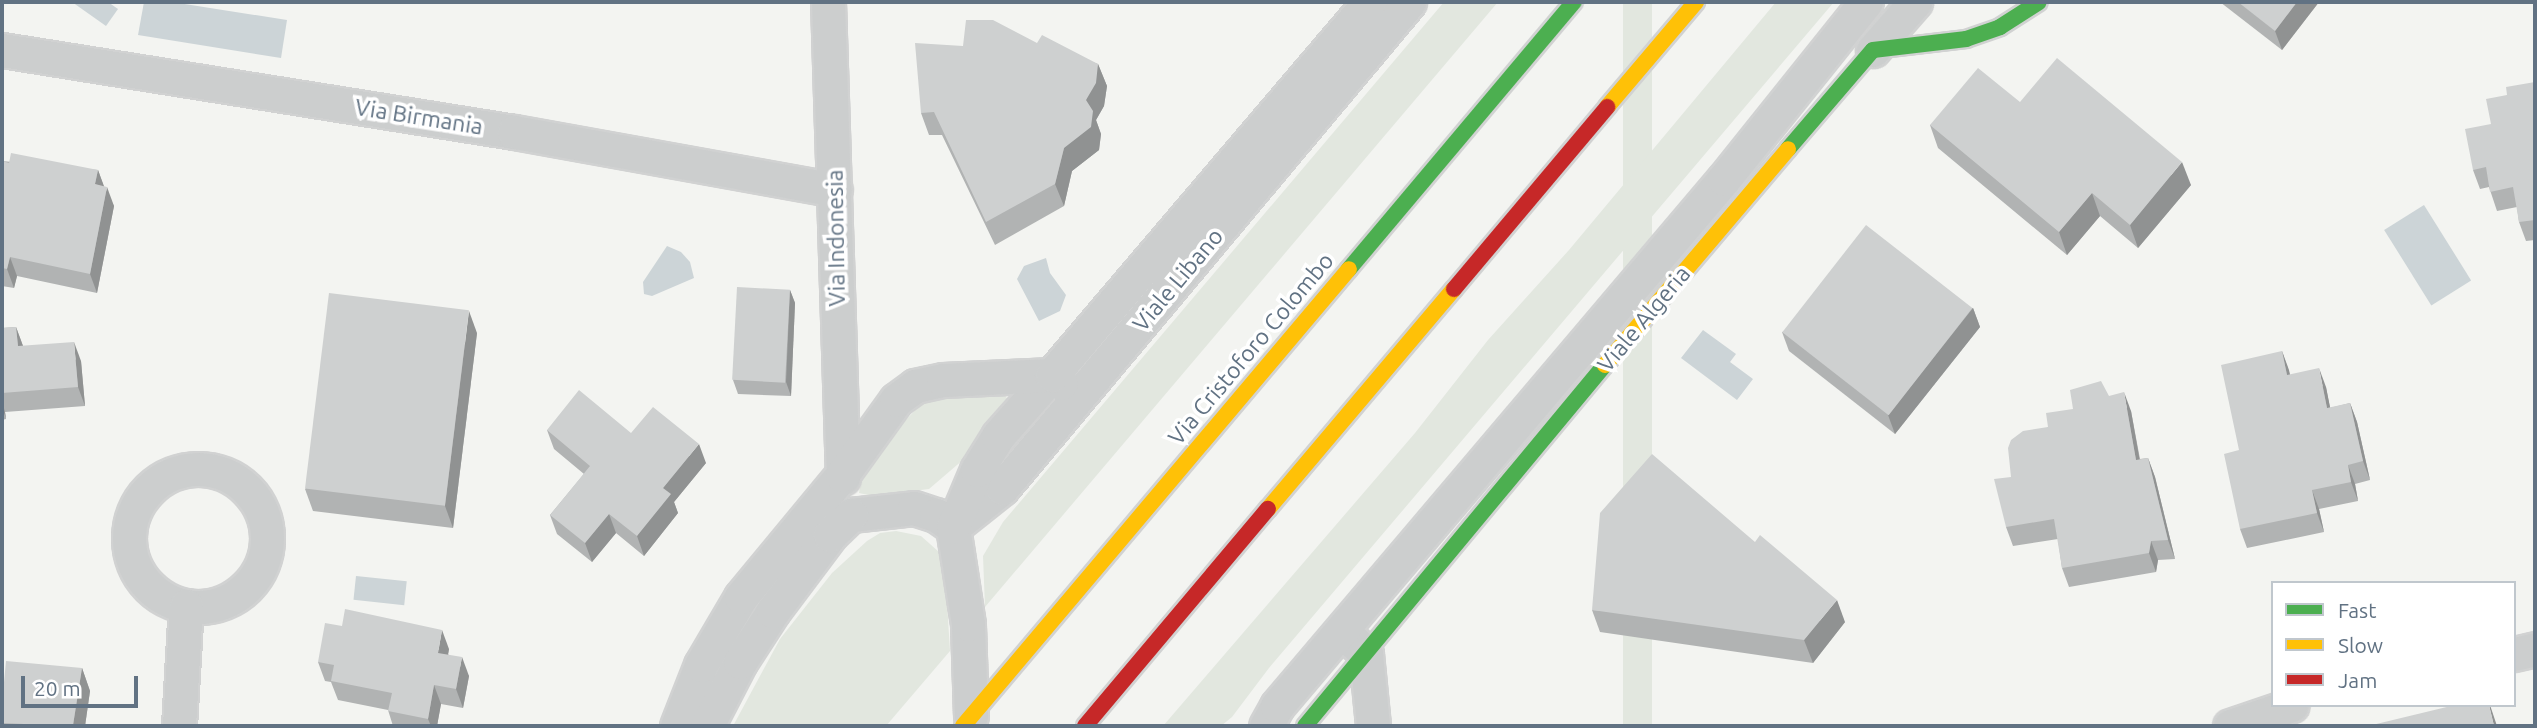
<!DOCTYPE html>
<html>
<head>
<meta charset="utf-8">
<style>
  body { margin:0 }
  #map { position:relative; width:2537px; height:728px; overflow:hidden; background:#f3f4f1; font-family:Ubuntu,sans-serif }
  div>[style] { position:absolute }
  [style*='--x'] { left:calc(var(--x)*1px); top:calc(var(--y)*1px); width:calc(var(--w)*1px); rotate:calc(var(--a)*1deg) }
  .green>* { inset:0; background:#e2e7df; transform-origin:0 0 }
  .water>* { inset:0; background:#ccd4d7; transform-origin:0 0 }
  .roads { filter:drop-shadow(2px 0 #d1d2d2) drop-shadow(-2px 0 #d1d2d2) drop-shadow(0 2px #d1d2d2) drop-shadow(0 -2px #d1d2d2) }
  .street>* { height:33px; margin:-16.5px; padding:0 16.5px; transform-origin:16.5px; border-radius:16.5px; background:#cccece }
  .street>.ring { margin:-16.5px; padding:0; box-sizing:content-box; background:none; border:33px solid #cccece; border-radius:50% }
  .fast>* { height:16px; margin:-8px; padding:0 8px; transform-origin:8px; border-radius:8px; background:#4caf50 }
  .slow>* { height:16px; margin:-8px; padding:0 8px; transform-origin:8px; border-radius:8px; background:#ffc107 }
  .jam>* { height:16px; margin:-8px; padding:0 8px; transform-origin:8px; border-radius:8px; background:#c62828 }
  .wall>* { inset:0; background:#b1b3b3 }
  .shaded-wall>* { inset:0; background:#909292 }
  .building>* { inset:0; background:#ced0d0; transform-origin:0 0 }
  span { translate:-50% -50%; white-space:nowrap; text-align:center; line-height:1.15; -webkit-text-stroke:7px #fff; paint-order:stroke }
  .street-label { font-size:23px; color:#617283 }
  .frame { position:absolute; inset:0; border:4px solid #617283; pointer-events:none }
  .legend { position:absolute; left:2271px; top:581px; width:245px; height:126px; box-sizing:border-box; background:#fff; border:2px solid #c0c7cd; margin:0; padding:9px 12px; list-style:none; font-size:21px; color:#617283 }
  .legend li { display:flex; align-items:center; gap:14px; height:35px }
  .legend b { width:35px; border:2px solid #c0c7cd }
  .scale { position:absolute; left:21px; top:676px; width:117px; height:32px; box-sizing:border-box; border:4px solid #617283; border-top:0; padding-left:9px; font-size:21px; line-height:24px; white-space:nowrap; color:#617283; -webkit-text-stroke:5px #fff; paint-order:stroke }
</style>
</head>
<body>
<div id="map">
  <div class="green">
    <div style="clip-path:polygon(1444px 2px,1498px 2px,985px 607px,983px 556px,1003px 522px)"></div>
    <div style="left:1623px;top:2px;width:29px;height:948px"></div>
    <div style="clip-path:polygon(1776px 2px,1834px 2px,1269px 668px,1232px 717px,1221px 726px,1163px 726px,1415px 433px,1488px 340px,1569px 250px)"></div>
    <div style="clip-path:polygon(997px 392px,1004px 394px,1009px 401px,1003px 414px,964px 459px,929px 489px,873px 496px,859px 493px,862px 475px,896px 430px,926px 399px)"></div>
    <div style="clip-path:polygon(896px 531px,921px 536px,939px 552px,946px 586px,950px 651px,886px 726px,733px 726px,780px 639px,832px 573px,867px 541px,880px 533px)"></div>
  </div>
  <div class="water">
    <div style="clip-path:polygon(72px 2px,108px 2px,118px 9px,106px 26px)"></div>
    <div style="clip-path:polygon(144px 2px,172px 2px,287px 20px,281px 58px,138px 35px)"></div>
    <div style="left:2424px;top:205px;width:89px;height:47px;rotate:58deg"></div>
    <div style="clip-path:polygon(667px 246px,681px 252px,690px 262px,694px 278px,652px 296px,644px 294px,643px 282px)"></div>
    <div style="clip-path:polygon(1046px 258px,1050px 273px,1066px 295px,1060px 311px,1039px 321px,1017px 279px,1024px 266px)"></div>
    <div style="clip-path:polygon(1703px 330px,1736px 354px,1730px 362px,1753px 379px,1737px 400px,1681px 358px)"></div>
    <div style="left:356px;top:576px;width:51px;height:24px;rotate:6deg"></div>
  </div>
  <div class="roads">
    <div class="street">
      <div style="--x:828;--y:2;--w:476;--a:88.2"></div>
      <div style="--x:2;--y:50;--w:519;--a:9.1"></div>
      <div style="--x:514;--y:132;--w:326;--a:10.2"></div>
      <div style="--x:1873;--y:50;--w:64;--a:-48.8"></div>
      <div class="ring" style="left:129px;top:469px;width:105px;height:105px"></div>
      <div style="--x:851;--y:515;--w:63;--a:-6.3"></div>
      <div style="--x:914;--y:508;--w:23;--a:18"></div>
      <div style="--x:936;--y:515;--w:21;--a:35"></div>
      <div style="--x:953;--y:527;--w:63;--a:-38.5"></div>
      <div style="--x:1002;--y:488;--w:634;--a:-50.06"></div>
      <div style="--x:1352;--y:640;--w:20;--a:45"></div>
      <div style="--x:1366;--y:654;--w:72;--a:84.4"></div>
      <div style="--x:2514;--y:654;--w:22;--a:-13"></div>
      <div style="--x:971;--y:716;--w:92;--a:-91.9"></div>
      <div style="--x:968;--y:624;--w:98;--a:-98.8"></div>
      <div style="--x:953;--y:527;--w:62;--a:-67.2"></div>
      <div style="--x:977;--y:470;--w:40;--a:-58"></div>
      <div style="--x:998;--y:436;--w:81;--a:-48.5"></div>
      <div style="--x:1052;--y:375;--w:12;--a:42"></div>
      <div style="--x:179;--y:726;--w:120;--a:-86.7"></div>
      <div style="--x:677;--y:726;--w:66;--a:-68.5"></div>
      <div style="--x:701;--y:665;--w:79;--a:-59.5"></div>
      <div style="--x:741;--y:597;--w:158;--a:-50.4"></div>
      <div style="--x:842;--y:475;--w:92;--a:-54.2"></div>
      <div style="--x:896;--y:400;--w:24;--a:-36"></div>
      <div style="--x:915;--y:386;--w:29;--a:-12"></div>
      <div style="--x:943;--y:380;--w:109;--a:-2.6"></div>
      <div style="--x:1052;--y:375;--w:490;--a:-49.6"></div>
      <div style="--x:707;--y:726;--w:72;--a:-62.7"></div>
      <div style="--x:740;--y:662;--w:61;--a:-57.1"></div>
      <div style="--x:773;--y:611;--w:95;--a:-53.1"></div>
      <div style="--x:830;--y:535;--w:29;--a:-44"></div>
      <div style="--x:1266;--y:726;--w:23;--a:-61"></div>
      <div style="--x:1277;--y:706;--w:691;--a:-49.7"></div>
      <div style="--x:1724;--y:179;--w:227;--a:-51.3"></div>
      <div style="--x:2230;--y:726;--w:65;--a:-18.7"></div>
    </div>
    <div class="fast">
      <div style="--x:1788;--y:149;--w:130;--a:-49.4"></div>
      <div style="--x:1873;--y:50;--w:94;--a:-6.7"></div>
      <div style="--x:1966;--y:39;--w:36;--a:-19"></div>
      <div style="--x:2000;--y:27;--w:46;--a:-32.7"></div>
      <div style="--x:1349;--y:269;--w:349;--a:-49.9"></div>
      <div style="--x:1305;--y:726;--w:469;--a:-50.3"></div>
    </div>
    <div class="slow">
      <div style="--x:1607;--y:107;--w:138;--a:-49.7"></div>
      <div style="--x:1605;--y:365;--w:283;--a:-49.7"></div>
      <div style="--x:1268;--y:509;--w:288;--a:-49.8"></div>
      <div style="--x:963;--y:726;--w:598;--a:-49.81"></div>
    </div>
    <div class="jam">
      <div style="--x:1454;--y:289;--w:238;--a:-49.9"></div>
      <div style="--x:1085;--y:726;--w:284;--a:-49.9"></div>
    </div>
  </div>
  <div class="wall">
    <div style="clip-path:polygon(2220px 2px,2319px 2px,2282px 50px)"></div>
    <div style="clip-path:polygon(1037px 43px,1098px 64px,1107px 86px,1104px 106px,1096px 120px,1101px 134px,1099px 150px,1072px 171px,1064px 206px,995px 245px,942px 135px,929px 135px,921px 113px,963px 46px)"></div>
    <div style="clip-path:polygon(2535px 82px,2535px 240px,2526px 241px,2519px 222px,2517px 207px,2497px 211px,2489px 187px,2480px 189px,2473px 170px,2507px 95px)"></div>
    <div style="clip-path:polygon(2020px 102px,2191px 185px,2138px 248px,2100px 216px,2067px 255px,1938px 148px,1930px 125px)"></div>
    <div style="clip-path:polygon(2px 161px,98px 170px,104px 187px,114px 206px,97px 293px,17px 276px,14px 288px,2px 286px)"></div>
    <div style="clip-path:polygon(790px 290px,795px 303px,791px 396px,738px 394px,733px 380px)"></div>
    <div style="clip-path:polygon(1973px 308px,1980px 327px,1895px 434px,1789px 351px,1782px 332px)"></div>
    <div style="clip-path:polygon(16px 327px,23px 346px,81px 361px,85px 406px,5px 412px,6px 419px,2px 420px,2px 328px)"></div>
    <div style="clip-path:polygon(477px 333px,453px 528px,313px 511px,305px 489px)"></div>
    <div style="clip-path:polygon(2282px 351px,2290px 375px,2326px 387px,2330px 408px,2350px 403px,2357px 422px,2370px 480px,2355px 484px,2358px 501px,2319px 509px,2324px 532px,2247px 548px,2240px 529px,2239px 450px)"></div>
    <div style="clip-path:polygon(2109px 396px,2131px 411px,2140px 459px,2148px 458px,2155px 477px,2175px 559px,2158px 560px,2156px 572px,2069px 587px,2062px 568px,2058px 539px,2013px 546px,2006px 527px,2011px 477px,2048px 427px)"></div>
    <div style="clip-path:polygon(547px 430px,631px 433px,706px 463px,674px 502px,678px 513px,644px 556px,616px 533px,592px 562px,557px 534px,550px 515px,584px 474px,554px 449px)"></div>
    <div style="clip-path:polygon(1592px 610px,1845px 622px,1813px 663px,1600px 632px)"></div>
    <div style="clip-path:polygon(449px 649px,448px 654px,469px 676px,463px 708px,441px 704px,437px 726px,393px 726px,388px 710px,338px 700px,331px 682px,325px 681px,318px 662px)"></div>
    <div style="clip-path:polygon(82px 668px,90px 691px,85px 726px,2px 726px,2px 703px)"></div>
  </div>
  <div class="shaded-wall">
    <div style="clip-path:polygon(2297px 2px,2319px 2px,2282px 50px,2275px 31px)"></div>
    <div style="clip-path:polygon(1098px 64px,1107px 86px,1104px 106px,1096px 120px,1101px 134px,1099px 150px,1072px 171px,1064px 206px,1055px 184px,1064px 148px,1086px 100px)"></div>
    <div style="clip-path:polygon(2182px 162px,2191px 185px,2138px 248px,2130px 225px)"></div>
    <div style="clip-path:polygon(98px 170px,105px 189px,95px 184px)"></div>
    <div style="clip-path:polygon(107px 187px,114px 206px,97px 293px,90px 274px)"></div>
    <div style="clip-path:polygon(2092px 193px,2100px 216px,2067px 255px,2059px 232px)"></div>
    <div style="clip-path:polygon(10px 257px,17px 276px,14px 288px,7px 269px)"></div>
    <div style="clip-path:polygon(790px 290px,795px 303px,791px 396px,786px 382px)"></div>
    <div style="clip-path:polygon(1973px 308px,1980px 327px,1895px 434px,1888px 415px)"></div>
    <div style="clip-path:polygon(469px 311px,477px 333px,453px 528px,445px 506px)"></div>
    <div style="clip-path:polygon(16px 327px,23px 346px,18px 346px)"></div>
    <div style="clip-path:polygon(74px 342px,81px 361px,85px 406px,78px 387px)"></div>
    <div style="clip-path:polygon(2282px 351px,2289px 370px,2294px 394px,2287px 375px)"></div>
    <div style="clip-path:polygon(2319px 368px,2326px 387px,2334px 427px,2327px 408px)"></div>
    <div style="clip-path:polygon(2124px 392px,2131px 411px,2143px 479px,2136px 460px)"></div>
    <div style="clip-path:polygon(2px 402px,5px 412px,6px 419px,2px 407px)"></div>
    <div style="clip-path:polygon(2350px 403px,2357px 422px,2370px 480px,2363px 461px)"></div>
    <div style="clip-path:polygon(699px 444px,706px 463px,674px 502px,678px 513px,644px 556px,637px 536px,663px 488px)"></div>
    <div style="clip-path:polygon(2148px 458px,2155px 477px,2175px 559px,2168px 540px)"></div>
    <div style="clip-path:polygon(2348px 465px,2355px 484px,2358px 501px,2351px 482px)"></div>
    <div style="clip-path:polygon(2312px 490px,2319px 509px,2324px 532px,2317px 513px)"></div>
    <div style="clip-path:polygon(609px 514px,616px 533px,592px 562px,585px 543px)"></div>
    <div style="clip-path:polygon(2151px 541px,2158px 560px,2156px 572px,2149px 553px)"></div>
    <div style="clip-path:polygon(1837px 600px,1845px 622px,1813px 663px,1804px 640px)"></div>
    <div style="clip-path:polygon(442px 630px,449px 649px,445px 672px,438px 653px)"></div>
    <div style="clip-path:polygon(462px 657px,469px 676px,463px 708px,456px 689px)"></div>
    <div style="clip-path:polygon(82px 668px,90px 691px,85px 726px,73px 726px)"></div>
    <div style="clip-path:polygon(434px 685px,441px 704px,437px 726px,431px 726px,428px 719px)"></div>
    <div style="clip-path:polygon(2489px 705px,2490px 705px,2497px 726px,2494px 726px)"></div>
  </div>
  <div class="building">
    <div style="clip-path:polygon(2238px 2px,2297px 2px,2275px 31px)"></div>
    <div style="clip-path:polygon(966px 20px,993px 20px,1037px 43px,1042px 35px,1098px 64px,1096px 83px,1086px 100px,1093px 111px,1091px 127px,1064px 148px,1055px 184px,986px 222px,934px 112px,921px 113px,915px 43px,963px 46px)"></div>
    <div style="clip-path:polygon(2057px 58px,2182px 162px,2130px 225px,2092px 193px,2059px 232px,1930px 125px,1978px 68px,2020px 102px)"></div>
    <div style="clip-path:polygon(2535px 82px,2535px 220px,2519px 222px,2513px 187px,2490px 192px,2486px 167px,2473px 170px,2465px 129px,2491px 124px,2486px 99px,2507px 95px,2506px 87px)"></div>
    <div style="clip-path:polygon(11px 153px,98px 170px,95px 184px,107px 187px,90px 274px,10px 257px,7px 269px,2px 268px,2px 161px,9px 163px)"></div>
    <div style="left:1866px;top:225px;width:135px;height:136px;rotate:38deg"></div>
    <div style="left:737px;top:287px;width:53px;height:93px;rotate:3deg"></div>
    <div style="left:329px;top:293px;width:141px;height:197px;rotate:7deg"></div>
    <div style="clip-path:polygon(16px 327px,18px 346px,74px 342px,78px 387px,2px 393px,2px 328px)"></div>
    <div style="clip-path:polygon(2282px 351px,2287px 375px,2319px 368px,2327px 408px,2350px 403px,2363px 461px,2348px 465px,2351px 482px,2312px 490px,2317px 513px,2240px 529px,2224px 454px,2239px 450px,2221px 365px)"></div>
    <div style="clip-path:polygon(2101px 381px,2109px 396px,2124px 392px,2136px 460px,2148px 458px,2168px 540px,2151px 541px,2149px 553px,2062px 568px,2054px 519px,2006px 527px,1994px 479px,2011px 477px,2008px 448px,2011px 440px,2023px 431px,2048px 427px,2046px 413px,2073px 409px,2070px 390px)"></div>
    <div style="clip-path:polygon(579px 390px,631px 433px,653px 407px,699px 444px,663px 488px,671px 494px,637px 536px,609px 514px,585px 543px,550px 515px,590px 466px,547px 430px)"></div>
    <div style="clip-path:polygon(1652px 454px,1755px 542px,1760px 535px,1837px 600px,1804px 640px,1592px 610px,1600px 513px)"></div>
    <div style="clip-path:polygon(345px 609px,442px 630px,438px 653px,462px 657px,456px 689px,434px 685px,428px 719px,388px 711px,392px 693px,331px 681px,334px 665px,318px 662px,325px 623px,342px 626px)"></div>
    <div style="clip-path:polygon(6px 661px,82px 668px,73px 725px,77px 726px,24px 726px,24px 724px,2px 723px,2px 703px)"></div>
    <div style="clip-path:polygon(2455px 705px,2489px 705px,2494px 726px,2368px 726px)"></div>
  </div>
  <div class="street-label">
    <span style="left:419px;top:117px;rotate:9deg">Via Birmania</span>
    <span style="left:836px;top:238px;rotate:-91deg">Via Indonesia</span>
    <span style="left:1178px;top:280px;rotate:-50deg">Viale Libano</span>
    <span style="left:1644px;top:319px;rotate:-50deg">Viale Algeria</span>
    <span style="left:1251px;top:349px;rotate:-50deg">Via Cristoforo Colombo</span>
  </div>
  <div class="frame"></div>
  <ul class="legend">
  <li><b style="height:9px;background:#4caf50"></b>Fast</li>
  <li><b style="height:9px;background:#ffc107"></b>Slow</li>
  <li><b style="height:9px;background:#c62828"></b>Jam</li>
  </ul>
  <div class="scale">20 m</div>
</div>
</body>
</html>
